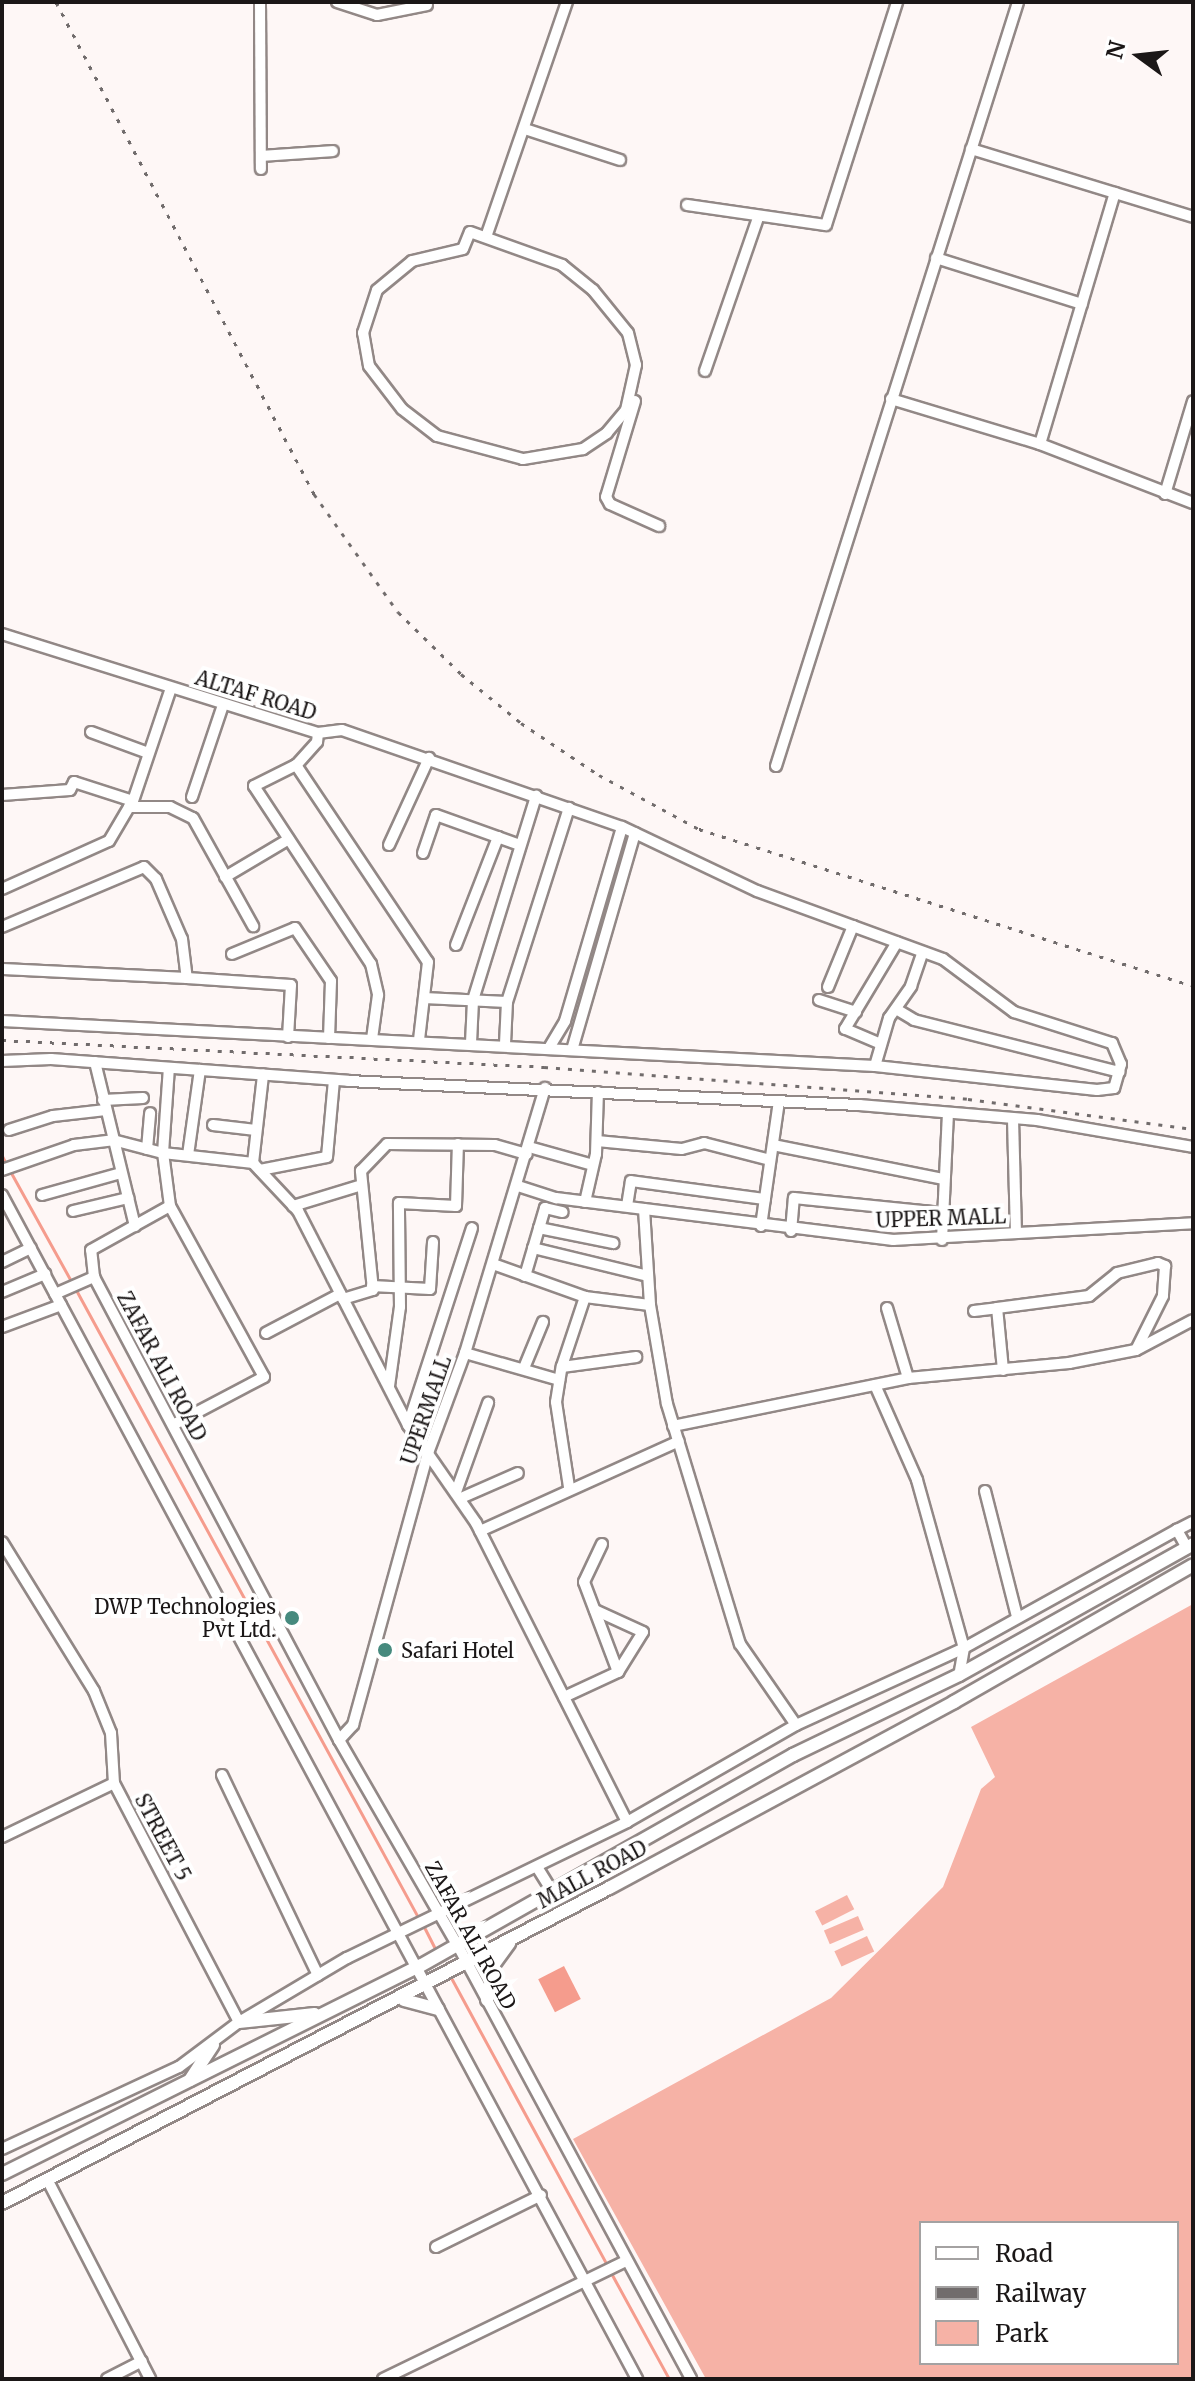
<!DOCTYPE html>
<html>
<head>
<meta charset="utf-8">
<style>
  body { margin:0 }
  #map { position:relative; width:1195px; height:2381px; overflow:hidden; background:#fef7f6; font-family:Merriweather,serif }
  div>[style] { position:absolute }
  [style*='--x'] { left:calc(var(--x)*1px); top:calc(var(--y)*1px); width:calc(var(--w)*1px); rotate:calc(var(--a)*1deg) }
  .green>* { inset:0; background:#f6b2a6; transform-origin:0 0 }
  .water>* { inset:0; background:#f59c8d; transform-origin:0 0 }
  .stream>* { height:3px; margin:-1.5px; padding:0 1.5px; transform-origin:1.5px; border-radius:1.5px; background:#f59c8d }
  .roads { filter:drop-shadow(2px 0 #928886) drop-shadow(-2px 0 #928886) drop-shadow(0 2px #928886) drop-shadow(0 -2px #928886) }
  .minor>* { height:10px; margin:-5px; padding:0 5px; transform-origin:5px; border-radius:5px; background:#fff }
  .major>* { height:12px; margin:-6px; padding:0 6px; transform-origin:6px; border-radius:6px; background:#fff }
  .rail>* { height:3px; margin-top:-1.5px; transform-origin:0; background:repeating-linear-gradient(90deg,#716c6c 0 4px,transparent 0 12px) }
  .dots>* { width:22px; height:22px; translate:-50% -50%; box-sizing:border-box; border:4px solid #fff; border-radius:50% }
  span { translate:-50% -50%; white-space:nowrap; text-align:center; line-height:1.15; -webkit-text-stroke:8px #fff; paint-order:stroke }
  .street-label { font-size:20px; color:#1b1717 }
  .poi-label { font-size:20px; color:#1b1717 }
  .right { translate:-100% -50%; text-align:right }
  .left { translate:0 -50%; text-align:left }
  .frame { position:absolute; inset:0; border:4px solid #1b1717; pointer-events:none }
  .legend { position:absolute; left:919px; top:2221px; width:260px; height:144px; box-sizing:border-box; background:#fff; border:2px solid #a4a2a2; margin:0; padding:10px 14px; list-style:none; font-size:24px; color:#1b1717 }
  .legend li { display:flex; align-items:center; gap:16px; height:40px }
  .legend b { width:40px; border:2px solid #a4a2a2 }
  .north { position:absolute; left:1099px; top:16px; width:80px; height:80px; -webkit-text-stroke:6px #fff; paint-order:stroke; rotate:285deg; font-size:22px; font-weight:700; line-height:32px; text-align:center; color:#1b1717 }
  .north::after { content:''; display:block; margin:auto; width:28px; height:36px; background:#1b1717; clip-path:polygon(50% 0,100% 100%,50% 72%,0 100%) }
</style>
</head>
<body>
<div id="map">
  <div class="green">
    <div style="clip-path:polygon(evenodd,1193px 1604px,1193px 2379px,706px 2379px,573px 2139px,831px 1998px,943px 1887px,981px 1789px,995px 1777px,971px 1727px,1193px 1604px,921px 2223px,1177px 2223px,1177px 2363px,921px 2363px,921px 2223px)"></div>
    <div style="left:847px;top:1895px;width:16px;height:36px;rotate:63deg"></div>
    <div style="left:858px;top:1916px;width:15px;height:37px;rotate:67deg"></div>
    <div style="left:867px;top:1936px;width:17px;height:36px;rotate:65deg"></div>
  </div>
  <div class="water">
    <div style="left:564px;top:1966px;width:37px;height:29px;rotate:63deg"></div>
  </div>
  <div class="stream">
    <div style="--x:2;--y:1156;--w:9;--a:63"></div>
    <div style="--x:10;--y:1171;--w:128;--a:61"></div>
    <div style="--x:76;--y:1290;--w:716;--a:61.4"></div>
    <div style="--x:423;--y:1925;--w:28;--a:63"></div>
    <div style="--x:449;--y:1974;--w:333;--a:61.5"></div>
    <div style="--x:611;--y:2273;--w:121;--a:61.3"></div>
  </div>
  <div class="roads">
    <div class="minor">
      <div style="--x:260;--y:2;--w:167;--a:89.7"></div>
      <div style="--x:337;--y:2;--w:42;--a:18"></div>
      <div style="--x:377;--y:15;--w:51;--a:-11.3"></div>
      <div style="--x:525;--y:129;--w:100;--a:18.1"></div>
      <div style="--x:971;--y:149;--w:232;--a:17"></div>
      <div style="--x:262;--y:156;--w:71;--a:-4"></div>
      <div style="--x:687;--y:205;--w:140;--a:8.2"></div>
      <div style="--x:826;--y:225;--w:234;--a:-72.3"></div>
      <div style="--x:470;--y:232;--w:98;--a:19.7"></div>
      <div style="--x:562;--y:265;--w:40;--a:39"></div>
      <div style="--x:593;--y:290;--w:55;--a:50.9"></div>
      <div style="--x:628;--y:333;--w:33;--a:76"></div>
      <div style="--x:636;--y:365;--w:46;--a:102.5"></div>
      <div style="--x:626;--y:410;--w:30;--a:130"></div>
      <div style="--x:607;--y:433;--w:29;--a:146"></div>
      <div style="--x:583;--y:449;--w:61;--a:170.5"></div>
      <div style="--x:523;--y:459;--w:89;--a:-165"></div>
      <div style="--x:437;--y:436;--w:44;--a:-142.4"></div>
      <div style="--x:402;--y:409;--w:54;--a:-127.5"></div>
      <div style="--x:369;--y:366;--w:34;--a:-100"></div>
      <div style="--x:363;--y:333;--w:45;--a:-72"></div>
      <div style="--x:377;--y:290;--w:45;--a:-39.6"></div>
      <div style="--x:412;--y:261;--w:52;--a:-13.2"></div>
      <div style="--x:463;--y:249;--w:18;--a:-68"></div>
      <div style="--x:486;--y:237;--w:249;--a:-71"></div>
      <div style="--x:936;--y:258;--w:153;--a:17.5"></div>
      <div style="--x:705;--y:371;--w:162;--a:-70.9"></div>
      <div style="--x:891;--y:399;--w:156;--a:16.8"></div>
      <div style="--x:1040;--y:444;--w:164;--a:21.1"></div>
      <div style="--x:635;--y:401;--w:100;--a:106.8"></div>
      <div style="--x:606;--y:497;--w:8;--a:60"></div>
      <div style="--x:610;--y:504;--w:54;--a:24.2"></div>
      <div style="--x:1040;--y:444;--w:262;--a:-73.4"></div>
      <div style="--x:1165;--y:494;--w:97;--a:-73.2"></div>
      <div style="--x:2;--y:634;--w:331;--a:17.4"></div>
      <div style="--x:318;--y:733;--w:24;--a:-7"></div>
      <div style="--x:342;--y:730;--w:296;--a:19.1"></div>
      <div style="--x:622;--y:827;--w:149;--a:25.4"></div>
      <div style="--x:757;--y:891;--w:198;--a:20.1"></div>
      <div style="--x:943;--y:959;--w:89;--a:36.7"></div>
      <div style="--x:1014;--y:1012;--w:103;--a:17.6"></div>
      <div style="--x:1112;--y:1043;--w:23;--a:67"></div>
      <div style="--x:1121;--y:1064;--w:25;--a:106"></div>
      <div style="--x:1114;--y:1088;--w:17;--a:173"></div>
      <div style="--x:1097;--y:1090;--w:223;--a:-173.8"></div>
      <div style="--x:875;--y:1066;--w:874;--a:-177.05"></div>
      <div style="--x:91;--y:732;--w:61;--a:20.2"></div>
      <div style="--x:318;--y:733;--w:9;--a:96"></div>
      <div style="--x:317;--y:742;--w:31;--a:132"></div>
      <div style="--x:296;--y:765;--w:237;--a:56.2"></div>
      <div style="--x:428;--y:962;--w:79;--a:96.6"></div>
      <div style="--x:296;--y:765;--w:47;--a:153.4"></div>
      <div style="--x:254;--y:786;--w:213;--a:56.7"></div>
      <div style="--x:371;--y:964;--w:32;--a:77"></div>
      <div style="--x:378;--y:995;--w:44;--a:97.8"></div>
      <div style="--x:776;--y:766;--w:801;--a:-72.42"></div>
      <div style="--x:2;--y:795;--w:68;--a:-4.2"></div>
      <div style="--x:70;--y:790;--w:9;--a:-63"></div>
      <div style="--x:74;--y:782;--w:62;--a:17.9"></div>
      <div style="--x:133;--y:801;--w:119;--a:-71.4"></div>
      <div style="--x:192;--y:797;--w:97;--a:-71.4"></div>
      <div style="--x:129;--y:807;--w:41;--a:0"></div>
      <div style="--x:170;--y:807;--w:25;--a:26"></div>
      <div style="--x:193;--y:818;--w:124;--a:60.9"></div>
      <div style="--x:389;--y:845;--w:96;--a:-65.3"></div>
      <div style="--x:423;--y:853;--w:40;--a:-71.1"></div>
      <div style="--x:436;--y:815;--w:89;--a:19.7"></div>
      <div style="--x:225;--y:877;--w:74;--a:-30.7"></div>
      <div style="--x:2;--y:889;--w:117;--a:-24.2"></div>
      <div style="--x:109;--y:841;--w:45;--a:-59.5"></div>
      <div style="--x:2;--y:927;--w:154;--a:-22.9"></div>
      <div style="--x:144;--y:867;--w:17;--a:45"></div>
      <div style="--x:156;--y:879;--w:65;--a:66.6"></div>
      <div style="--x:182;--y:939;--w:39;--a:83"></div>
      <div style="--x:187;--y:978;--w:185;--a:-177.2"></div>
      <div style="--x:456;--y:945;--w:116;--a:-68.7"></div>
      <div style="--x:232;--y:954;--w:68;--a:-22.4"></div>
      <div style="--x:295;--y:928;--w:64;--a:55.8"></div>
      <div style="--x:331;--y:981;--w:57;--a:92"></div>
      <div style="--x:187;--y:978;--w:104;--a:3.9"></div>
      <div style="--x:291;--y:985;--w:52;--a:93.3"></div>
      <div style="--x:828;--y:987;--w:66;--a:-67.7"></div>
      <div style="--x:424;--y:998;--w:83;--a:2.8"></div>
      <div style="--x:819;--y:1000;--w:39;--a:18"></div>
      <div style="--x:896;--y:1009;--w:21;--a:31"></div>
      <div style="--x:914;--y:1020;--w:212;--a:14.2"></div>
      <div style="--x:471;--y:1043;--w:43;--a:-87.3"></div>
      <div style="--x:473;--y:1000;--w:214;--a:-72.8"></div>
      <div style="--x:505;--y:1044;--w:42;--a:-87.3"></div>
      <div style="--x:507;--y:1002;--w:204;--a:-72.3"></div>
      <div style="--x:881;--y:1044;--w:39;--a:-157"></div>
      <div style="--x:845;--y:1029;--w:101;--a:-59.1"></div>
      <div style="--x:549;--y:1048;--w:31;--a:-59"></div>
      <div style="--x:565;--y:1021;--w:202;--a:-73.6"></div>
      <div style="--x:572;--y:1050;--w:226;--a:-73.8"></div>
      <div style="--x:2;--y:1061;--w:49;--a:-2.3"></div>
      <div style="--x:51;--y:1059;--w:298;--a:4.2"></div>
      <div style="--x:348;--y:1081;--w:512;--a:2.69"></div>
      <div style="--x:859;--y:1105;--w:179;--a:4.8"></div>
      <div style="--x:1037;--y:1120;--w:158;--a:9.8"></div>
      <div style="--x:95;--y:1062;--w:169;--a:76.3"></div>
      <div style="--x:875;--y:1066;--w:50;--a:-73.7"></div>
      <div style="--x:889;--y:1018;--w:39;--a:-55"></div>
      <div style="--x:911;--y:986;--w:36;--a:-71"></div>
      <div style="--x:103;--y:1100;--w:40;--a:-2.9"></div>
      <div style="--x:1013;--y:1119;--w:114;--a:88.5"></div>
      <div style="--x:213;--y:1125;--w:43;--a:6.6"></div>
      <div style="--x:9;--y:1130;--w:46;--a:-17.7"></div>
      <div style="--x:53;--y:1116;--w:53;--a:-6.5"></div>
      <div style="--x:597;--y:1141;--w:85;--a:5.4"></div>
      <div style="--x:682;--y:1149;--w:23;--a:-15"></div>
      <div style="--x:704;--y:1143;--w:68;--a:14.4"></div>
      <div style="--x:773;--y:1145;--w:173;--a:11.3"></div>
      <div style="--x:529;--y:1147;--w:66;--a:15.7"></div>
      <div style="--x:147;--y:1149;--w:36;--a:-85"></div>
      <div style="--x:188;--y:1155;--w:86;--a:-82"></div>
      <div style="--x:253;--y:1163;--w:89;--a:-83.5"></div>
      <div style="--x:2;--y:1170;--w:76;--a:-19.1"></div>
      <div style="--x:74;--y:1145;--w:39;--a:-7"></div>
      <div style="--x:113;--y:1140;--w:52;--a:14.6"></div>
      <div style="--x:163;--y:1153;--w:91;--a:6.3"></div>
      <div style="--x:253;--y:1163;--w:66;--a:46.8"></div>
      <div style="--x:298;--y:1211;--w:241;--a:62.8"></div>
      <div style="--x:408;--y:1425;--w:119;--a:55.2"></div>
      <div style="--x:476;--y:1523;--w:335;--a:63.2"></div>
      <div style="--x:260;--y:1170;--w:68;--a:-11"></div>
      <div style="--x:327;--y:1157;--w:77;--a:-84.8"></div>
      <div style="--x:518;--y:1186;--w:40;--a:18"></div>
      <div style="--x:556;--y:1198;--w:340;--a:7.1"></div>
      <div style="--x:893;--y:1240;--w:300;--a:-3.2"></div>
      <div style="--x:2;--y:1195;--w:1344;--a:61.79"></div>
      <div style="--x:42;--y:1195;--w:82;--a:-15.6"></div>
      <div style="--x:585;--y:1202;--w:49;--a:-77.1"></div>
      <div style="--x:596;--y:1154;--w:62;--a:-88.2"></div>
      <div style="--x:170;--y:1206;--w:195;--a:61.2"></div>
      <div style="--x:264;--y:1377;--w:103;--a:152.2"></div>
      <div style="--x:293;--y:1206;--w:72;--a:-16.9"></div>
      <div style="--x:627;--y:1206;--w:25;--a:-81"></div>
      <div style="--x:631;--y:1181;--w:135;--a:7.7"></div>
      <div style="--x:644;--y:1209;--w:96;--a:86.4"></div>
      <div style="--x:650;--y:1305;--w:100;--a:80.3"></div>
      <div style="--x:667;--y:1404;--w:251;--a:73.1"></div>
      <div style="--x:740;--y:1644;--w:98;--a:55.3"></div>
      <div style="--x:73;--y:1211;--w:57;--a:-13.3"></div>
      <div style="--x:761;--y:1226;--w:126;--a:-81.8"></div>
      <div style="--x:539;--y:1228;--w:76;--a:11.5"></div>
      <div style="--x:791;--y:1231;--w:33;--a:-85"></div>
      <div style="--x:794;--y:1198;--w:149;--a:5.8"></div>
      <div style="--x:942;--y:1240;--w:127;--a:-87.3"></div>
      <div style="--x:533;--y:1248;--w:118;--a:13.7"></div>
      <div style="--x:2;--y:1262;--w:32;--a:-26"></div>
      <div style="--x:493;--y:1264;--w:98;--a:19.7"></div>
      <div style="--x:585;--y:1297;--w:65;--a:7"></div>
      <div style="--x:525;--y:1276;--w:71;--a:-73.6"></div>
      <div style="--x:545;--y:1208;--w:18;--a:13"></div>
      <div style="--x:94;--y:1277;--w:27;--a:-96"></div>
      <div style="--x:91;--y:1250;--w:90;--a:-29.1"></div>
      <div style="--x:170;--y:1206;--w:53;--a:-97.5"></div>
      <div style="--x:163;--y:1153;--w:85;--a:-86"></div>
      <div style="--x:372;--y:1286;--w:58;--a:3"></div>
      <div style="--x:430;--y:1289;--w:47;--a:-86.3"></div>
      <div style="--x:2;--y:1292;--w:47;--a:-22.7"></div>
      <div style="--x:55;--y:1294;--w:43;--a:-23.6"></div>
      <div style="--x:94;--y:1277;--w:524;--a:62.11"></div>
      <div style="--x:339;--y:1740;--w:236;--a:60"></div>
      <div style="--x:457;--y:1944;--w:494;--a:61.7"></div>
      <div style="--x:343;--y:1299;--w:31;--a:-17"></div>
      <div style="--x:373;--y:1290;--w:120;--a:-95.8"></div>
      <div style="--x:361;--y:1171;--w:37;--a:-46"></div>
      <div style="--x:387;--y:1144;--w:108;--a:0.5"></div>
      <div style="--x:495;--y:1145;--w:33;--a:16"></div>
      <div style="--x:887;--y:1308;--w:73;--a:73.3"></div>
      <div style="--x:974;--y:1311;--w:23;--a:-7"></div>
      <div style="--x:2;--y:1327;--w:63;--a:-20.4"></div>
      <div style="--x:266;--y:1333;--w:84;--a:-27.8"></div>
      <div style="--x:465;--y:1353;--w:98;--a:16"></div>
      <div style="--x:562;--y:1367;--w:75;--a:-7.7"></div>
      <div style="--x:524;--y:1368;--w:50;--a:-67.6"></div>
      <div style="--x:1003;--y:1370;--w:62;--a:-95.5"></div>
      <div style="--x:997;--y:1308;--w:93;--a:-7.4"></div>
      <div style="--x:1089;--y:1296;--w:36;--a:-39"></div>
      <div style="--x:1117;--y:1273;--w:42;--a:-13.7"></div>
      <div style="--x:1158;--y:1263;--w:8;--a:23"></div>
      <div style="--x:1165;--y:1266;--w:30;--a:94"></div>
      <div style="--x:1163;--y:1296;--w:60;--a:116.6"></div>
      <div style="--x:875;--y:1385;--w:104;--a:66.1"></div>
      <div style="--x:917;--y:1480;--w:174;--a:74.4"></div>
      <div style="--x:964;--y:1648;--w:27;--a:100"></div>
      <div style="--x:389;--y:1386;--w:80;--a:-82.1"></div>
      <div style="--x:400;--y:1307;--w:104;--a:-90.6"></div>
      <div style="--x:399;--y:1203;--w:57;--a:3"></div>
      <div style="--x:456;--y:1206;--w:62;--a:-88.2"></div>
      <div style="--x:408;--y:1425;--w:207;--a:-72"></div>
      <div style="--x:673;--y:1426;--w:240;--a:-11.5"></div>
      <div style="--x:908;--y:1378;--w:162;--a:-5.3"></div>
      <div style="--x:1069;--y:1363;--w:68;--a:-11"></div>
      <div style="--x:1136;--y:1350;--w:64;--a:-27.8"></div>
      <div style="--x:569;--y:1487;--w:86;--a:-98.7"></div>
      <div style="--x:556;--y:1402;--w:36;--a:-81"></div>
      <div style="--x:562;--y:1366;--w:73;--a:-71.6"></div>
      <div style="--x:985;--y:1491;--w:130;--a:75.7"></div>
      <div style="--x:456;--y:1492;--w:95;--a:-70.2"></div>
      <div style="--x:461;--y:1498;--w:62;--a:-23.7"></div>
      <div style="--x:480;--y:1531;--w:218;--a:-24.3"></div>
      <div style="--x:2;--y:1542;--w:175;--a:58.3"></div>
      <div style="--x:94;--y:1691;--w:45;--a:68"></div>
      <div style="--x:111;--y:1733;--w:50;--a:86.6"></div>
      <div style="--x:114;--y:1783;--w:270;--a:62.4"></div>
      <div style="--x:602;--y:1544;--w:42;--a:115.3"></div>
      <div style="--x:584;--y:1582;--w:96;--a:69.3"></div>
      <div style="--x:1187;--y:1548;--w:21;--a:-119"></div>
      <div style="--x:1177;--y:1530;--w:18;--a:-27"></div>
      <div style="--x:564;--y:1697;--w:60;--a:-24.8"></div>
      <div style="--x:618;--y:1672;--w:47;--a:-58"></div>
      <div style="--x:643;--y:1632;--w:53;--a:-155.4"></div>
      <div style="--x:339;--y:1740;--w:21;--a:-47"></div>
      <div style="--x:353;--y:1725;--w:282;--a:-74.6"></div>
      <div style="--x:428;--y:1453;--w:107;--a:-69.7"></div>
      <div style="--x:465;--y:1353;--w:277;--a:-73.2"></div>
      <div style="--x:222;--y:1775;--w:222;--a:64.4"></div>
      <div style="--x:2;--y:1837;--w:124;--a:-25.7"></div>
      <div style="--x:537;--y:1867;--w:26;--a:58"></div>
      <div style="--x:2;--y:2149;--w:195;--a:-24.9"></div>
      <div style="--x:179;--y:2067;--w:75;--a:-36.9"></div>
      <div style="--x:239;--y:2022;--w:126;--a:-30.7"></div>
      <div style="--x:347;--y:1958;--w:311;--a:-25.9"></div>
      <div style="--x:627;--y:1822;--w:195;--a:-29.9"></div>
      <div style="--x:796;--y:1725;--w:185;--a:-24.6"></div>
      <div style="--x:964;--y:1648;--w:244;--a:-29"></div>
      <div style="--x:48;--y:2181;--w:223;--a:62.7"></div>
      <div style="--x:436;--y:2247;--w:117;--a:-26.3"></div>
      <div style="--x:107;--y:2379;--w:39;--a:-27"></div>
      <div style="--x:383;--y:2379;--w:270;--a:-25.9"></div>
    </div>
    <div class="major">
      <div style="--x:404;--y:2000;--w:35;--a:15"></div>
      <div style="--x:487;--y:2000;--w:37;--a:-79"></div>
      <div style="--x:494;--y:1964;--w:26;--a:-54"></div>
      <div style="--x:239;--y:2022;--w:76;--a:-6"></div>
      <div style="--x:190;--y:2080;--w:42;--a:-56.7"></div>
      <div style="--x:2;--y:2174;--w:467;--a:-26.5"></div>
      <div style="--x:420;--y:1966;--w:429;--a:-29.5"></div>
      <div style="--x:793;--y:1755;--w:184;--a:-25.7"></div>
      <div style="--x:959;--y:1675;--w:268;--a:-29.2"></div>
      <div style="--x:2;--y:2203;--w:684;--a:-27.43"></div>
      <div style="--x:609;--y:1888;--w:392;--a:-28.3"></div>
      <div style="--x:954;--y:1702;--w:275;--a:-29.8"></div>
    </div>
  </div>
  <div class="rail">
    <div style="--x:56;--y:2;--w:556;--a:62.33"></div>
    <div style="--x:314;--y:494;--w:145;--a:54.6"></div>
    <div style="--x:398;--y:612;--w:88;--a:44.5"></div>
    <div style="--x:461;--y:674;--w:77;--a:39.2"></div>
    <div style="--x:521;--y:723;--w:94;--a:33.7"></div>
    <div style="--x:599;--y:775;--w:114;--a:28.4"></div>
    <div style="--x:699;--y:829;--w:518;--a:17.63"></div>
    <div style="--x:2;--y:1040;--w:543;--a:2.85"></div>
    <div style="--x:544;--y:1067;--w:425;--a:4.3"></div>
    <div style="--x:968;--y:1099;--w:227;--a:7.6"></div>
  </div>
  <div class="dots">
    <div style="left:292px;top:1618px;background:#468a7e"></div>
    <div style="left:385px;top:1650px;background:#468a7e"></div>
  </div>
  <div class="street-label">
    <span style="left:256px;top:695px;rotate:17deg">ALTAF ROAD</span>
    <span style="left:941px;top:1218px;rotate:-2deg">UPPER MALL</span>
    <span style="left:162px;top:1366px;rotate:62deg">ZAFAR ALI ROAD</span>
    <span style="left:426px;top:1410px;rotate:-71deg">UPERMALL</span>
    <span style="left:163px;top:1837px;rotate:62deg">STREET 5</span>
    <span style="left:592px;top:1874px;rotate:-28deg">MALL ROAD</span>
    <span style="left:471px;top:1935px;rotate:61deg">ZAFAR ALI ROAD</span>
  </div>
  <div class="poi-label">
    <span class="right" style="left:276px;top:1618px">DWP Technologies<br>Pvt Ltd.</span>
    <span class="left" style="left:401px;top:1650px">Safari Hotel</span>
  </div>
  <div class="frame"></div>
  <ul class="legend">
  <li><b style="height:10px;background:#fff"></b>Road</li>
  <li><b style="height:10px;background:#716c6c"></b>Railway</li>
  <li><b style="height:22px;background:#f6b2a6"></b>Park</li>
  </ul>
  <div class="north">N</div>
</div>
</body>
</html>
